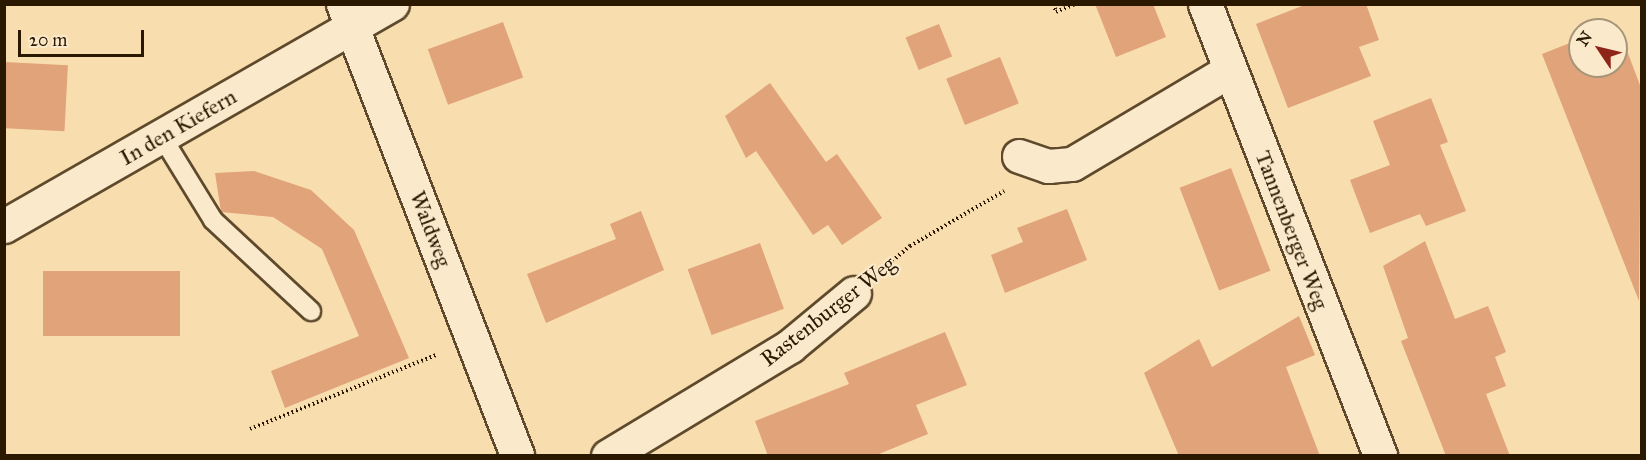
<!DOCTYPE html>
<html>
<head>
<meta charset="utf-8">
<style>
  body { margin:0 }
  #map { position:relative; width:1646px; height:460px; overflow:hidden; background:#f8ddae; font-family:"IM FELL Great Primer",serif }
  div>[style] { position:absolute }
  [style*='--x'] { left:calc(var(--x)*1px); top:calc(var(--y)*1px); width:calc(var(--w)*1px); rotate:calc(var(--a)*1deg) }
  .building>* { inset:0; background:#e1a37a; transform-origin:0 0 }
  .path>* { height:4px; margin-top:-2px; transform-origin:0; background:repeating-linear-gradient(90deg,#2b1800 0 1.5px,transparent 0 4.5px) }
  .roads { filter:drop-shadow(2px 0 #5e492c) drop-shadow(-2px 0 #5e492c) drop-shadow(0 2px #5e492c) drop-shadow(0 -2px #5e492c) }
  .lane>* { height:18px; margin:-9px; padding:0 9px; transform-origin:9px; border-radius:9px; background:#fae9ca }
  .street>* { height:33px; margin:-16.5px; padding:0 16.5px; transform-origin:16.5px; border-radius:16.5px; background:#fae9ca }
  span { translate:-50% -50%; white-space:nowrap; text-align:center; line-height:1.15; -webkit-text-stroke:4.5px #fae9ca; paint-order:stroke }
  .street-label { font-size:22px; color:#2b1800 }
  .frame { position:absolute; inset:0; border:6px solid #2b1800; pointer-events:none }
  .north { position:absolute; left:1568px; top:18px; width:60px; height:60px; box-sizing:border-box; background:#fae9ca; border:2px solid #a79579; border-radius:50%; rotate:305deg; font-size:16px; font-weight:700; line-height:24px; text-align:center; color:#2b1800 }
  .north::after { content:''; display:block; margin:auto; width:21px; height:27px; background:#8f2418; clip-path:polygon(50% 0,100% 100%,50% 72%,0 100%) }
  .scale { position:absolute; left:18px; top:30px; width:126px; height:27px; box-sizing:border-box; border:3px solid #2b1800; border-top:0; padding-left:8px; font-size:18px; line-height:21px; white-space:nowrap; color:#2b1800; -webkit-text-stroke:4px #fae9ca; paint-order:stroke }
</style>
</head>
<body>
<div id="map">
  <div class="building">
    <div style="clip-path:polygon(1095px 4px,1153px 4px,1166px 37px,1116px 57px)"></div>
    <div style="clip-path:polygon(1307px 4px,1366px 4px,1379px 40px,1359px 47px,1371px 76px,1288px 108px,1256px 24px)"></div>
    <div style="left:503px;top:22px;width:59px;height:80px;rotate:70deg"></div>
    <div style="left:939px;top:24px;width:35px;height:36px;rotate:68deg"></div>
    <div style="clip-path:polygon(1617px 24px,1641px 88px,1639px 301px,1542px 54px,1580px 39px,1580px 66px,1616px 66px,1616px 30px,1602px 30px)"></div>
    <div style="left:1000px;top:57px;width:50px;height:58px;rotate:68deg"></div>
    <div style="left:4px;top:62px;width:64px;height:66px;rotate:3deg"></div>
    <div style="clip-path:polygon(770px 83px,826px 162px,837px 154px,882px 218px,842px 245px,828px 225px,813px 235px,756px 151px,746px 158px,725px 116px)"></div>
    <div style="clip-path:polygon(1431px 98px,1448px 142px,1440px 145px,1466px 211px,1426px 226px,1420px 214px,1370px 233px,1350px 180px,1390px 165px,1373px 121px)"></div>
    <div style="left:1231px;top:168px;width:110px;height:55px;rotate:69deg"></div>
    <div style="clip-path:polygon(254px 171px,311px 190px,354px 230px,409px 358px,285px 408px,271px 371px,359px 336px,322px 249px,273px 217px,221px 212px,215px 173px)"></div>
    <div style="clip-path:polygon(1067px 209px,1087px 260px,1005px 293px,991px 255px,1023px 242px,1017px 228px)"></div>
    <div style="clip-path:polygon(641px 211px,664px 270px,546px 323px,527px 274px,616px 239px,610px 224px)"></div>
    <div style="clip-path:polygon(1425px 241px,1455px 319px,1488px 306px,1506px 352px,1495px 357px,1506px 386px,1486px 394px,1510px 456px,1446px 456px,1401px 341px,1408px 338px,1383px 266px)"></div>
    <div style="left:760px;top:243px;width:70px;height:77px;rotate:70deg"></div>
    <div style="left:43px;top:271px;width:137px;height:65px"></div>
    <div style="clip-path:polygon(1299px 316px,1315px 355px,1286px 367px,1320px 456px,1179px 456px,1144px 373px,1199px 339px,1212px 367px)"></div>
    <div style="clip-path:polygon(945px 332px,967px 385px,916px 405px,928px 434px,874px 456px,768px 456px,755px 421px,849px 384px,844px 373px)"></div>
  </div>
  <div class="path">
    <div style="--x:1053;--y:4;--w:9;--a:69"></div>
    <div style="--x:1056;--y:12;--w:21;--a:-23"></div>
    <div style="--x:882;--y:270;--w:37;--a:-41"></div>
    <div style="--x:910;--y:246;--w:109;--a:-30.3"></div>
    <div style="--x:250;--y:429;--w:200;--a:-21.7"></div>
  </div>
  <div class="roads">
    <div class="lane">
      <div style="--x:162;--y:137;--w:97;--a:58.4"></div>
      <div style="--x:213;--y:220;--w:134;--a:42.9"></div>
    </div>
    <div class="street">
      <div style="--x:343;--y:4;--w:484;--a:68.9"></div>
      <div style="--x:1205;--y:4;--w:485;--a:68.8"></div>
      <div style="--x:1019;--y:156;--w:31;--a:19"></div>
      <div style="--x:1048;--y:166;--w:24;--a:-5"></div>
      <div style="--x:1072;--y:164;--w:184;--a:-30.7"></div>
      <div style="--x:4;--y:226;--w:447;--a:-29.8"></div>
      <div style="--x:608;--y:456;--w:213;--a:-31.1"></div>
      <div style="--x:790;--y:346;--w:83;--a:-39.6"></div>
    </div>
  </div>
  <div class="street-label">
    <span style="left:178px;top:127px;rotate:-30deg">In den Kiefern</span>
    <span style="left:431px;top:229px;rotate:69deg">Waldweg</span>
    <span style="left:1292px;top:230px;rotate:69deg">Tannenberger Weg</span>
    <span style="left:828px;top:311px;rotate:-38deg">Rastenburger Weg</span>
  </div>
  <div class="frame"></div>
  <div class="north">N</div>
  <div class="scale">20 m</div>
</div>
</body>
</html>
